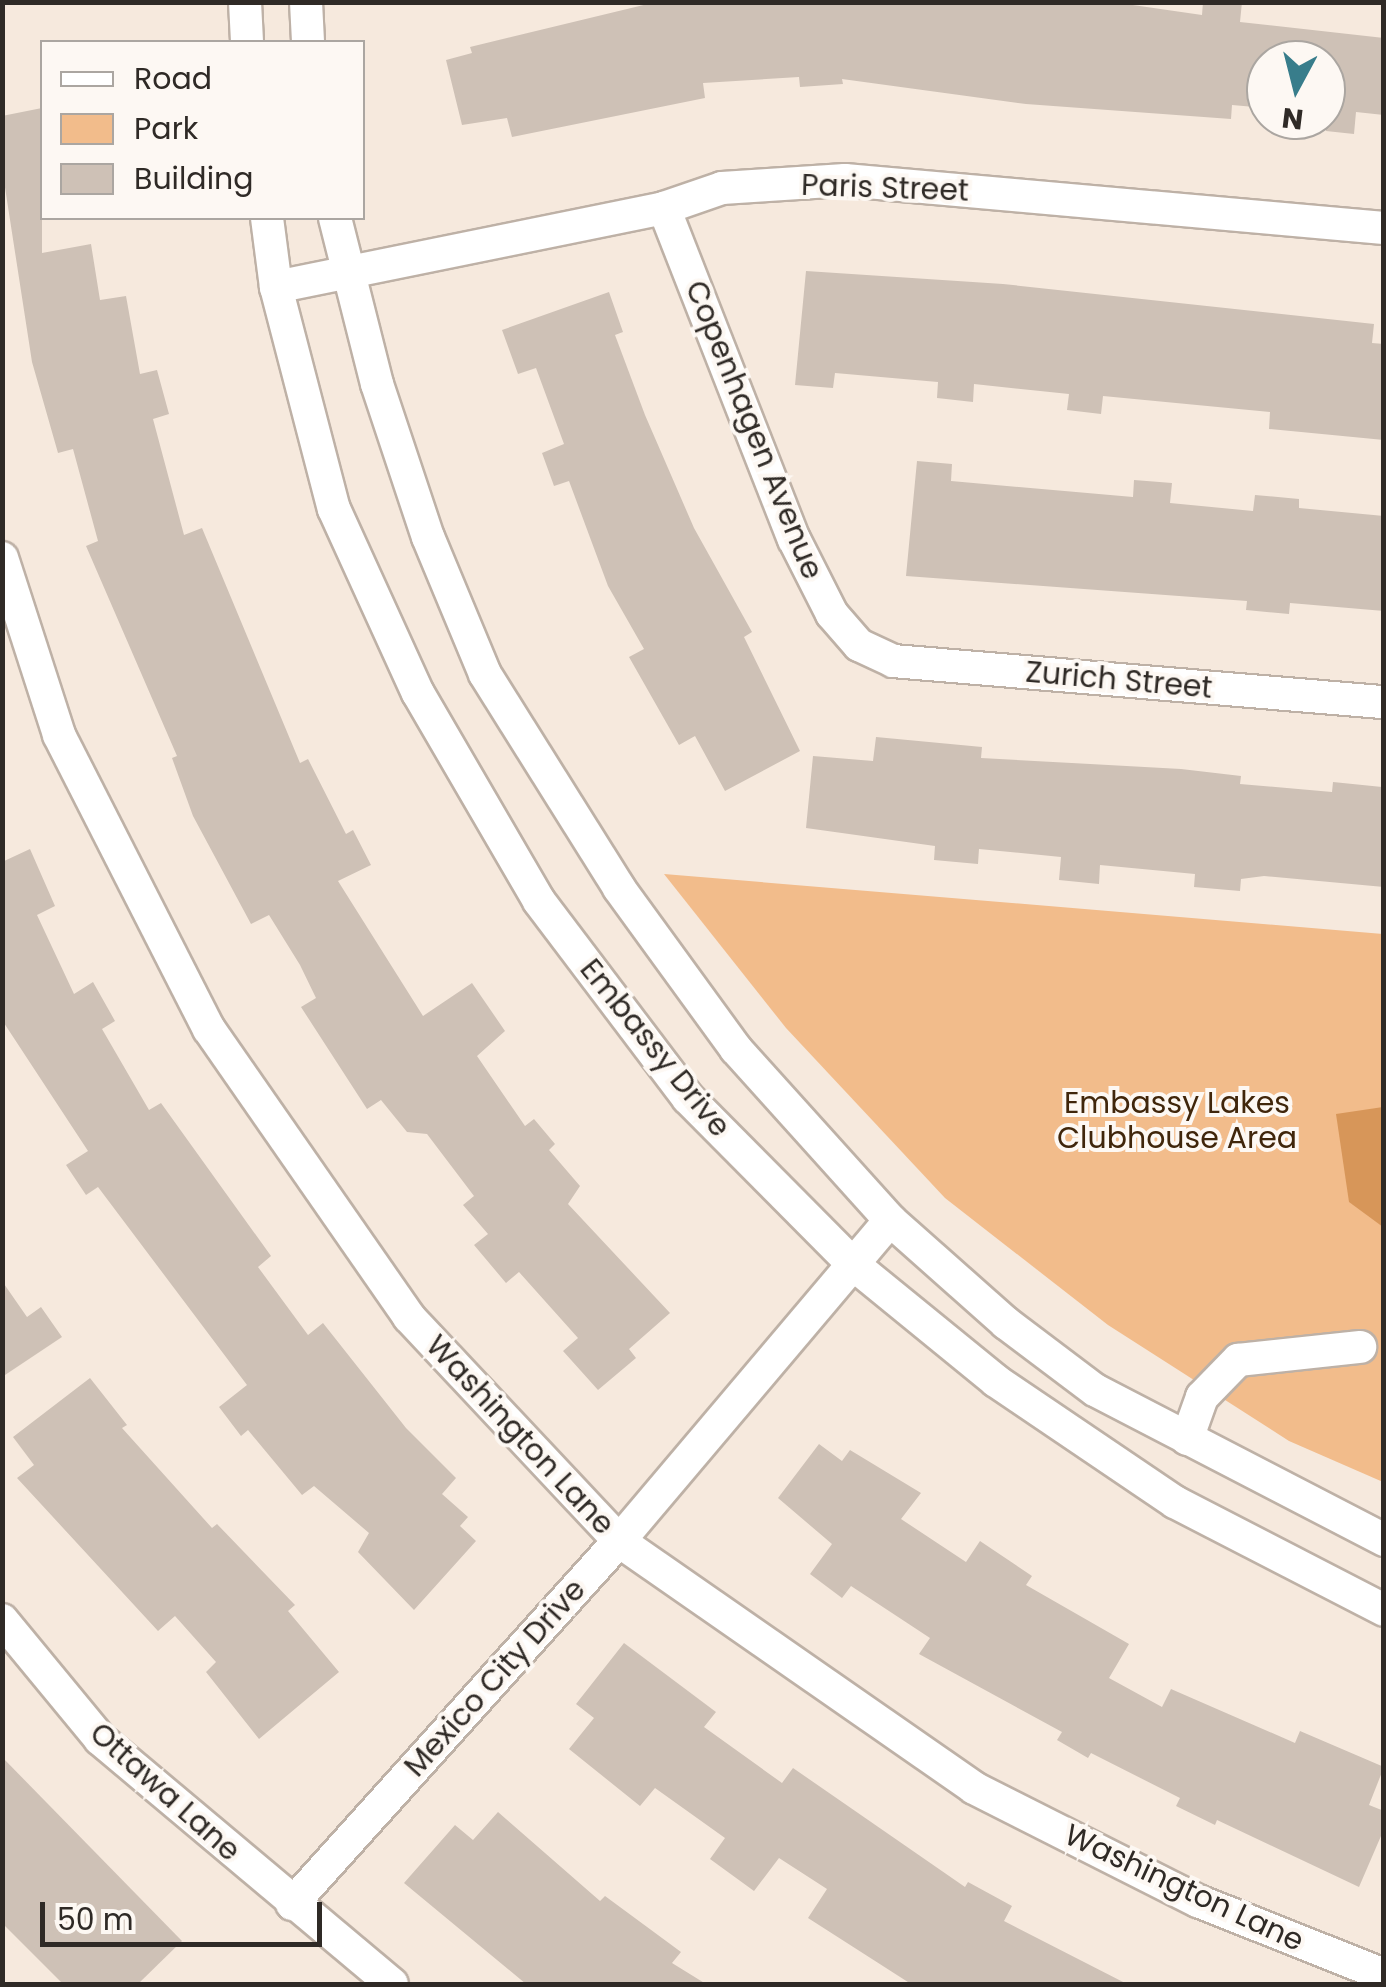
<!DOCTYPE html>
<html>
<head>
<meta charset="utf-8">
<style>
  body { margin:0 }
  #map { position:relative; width:1386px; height:1987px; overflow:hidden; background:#f6e9dd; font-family:Poppins,sans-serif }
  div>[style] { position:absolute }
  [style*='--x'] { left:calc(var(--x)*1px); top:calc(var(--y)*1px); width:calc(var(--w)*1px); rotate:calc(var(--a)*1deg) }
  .green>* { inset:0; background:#f2bc8b }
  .water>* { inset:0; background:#d79659 }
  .building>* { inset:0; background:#cec1b6 }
  .roads { filter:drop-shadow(2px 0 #beb1a6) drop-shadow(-2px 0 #beb1a6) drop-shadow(0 2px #beb1a6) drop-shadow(0 -2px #beb1a6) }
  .street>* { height:32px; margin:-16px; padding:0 16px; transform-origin:16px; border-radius:16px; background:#fff }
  span { translate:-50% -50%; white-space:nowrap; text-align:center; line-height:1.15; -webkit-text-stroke:8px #fdf8f3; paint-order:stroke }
  .street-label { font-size:30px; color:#2f2a26 }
  .park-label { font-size:30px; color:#40260b }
  .frame { position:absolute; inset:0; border:5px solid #2f2a26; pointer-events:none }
  .legend { position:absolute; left:40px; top:40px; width:325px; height:180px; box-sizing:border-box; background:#fdf8f3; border:2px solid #aba6a1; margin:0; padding:12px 18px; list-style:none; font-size:30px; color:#2f2a26 }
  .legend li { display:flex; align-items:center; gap:20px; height:50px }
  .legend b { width:50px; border:2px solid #aba6a1 }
  .north { position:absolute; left:1246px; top:40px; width:100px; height:100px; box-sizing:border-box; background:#fdf8f3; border:2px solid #aba6a1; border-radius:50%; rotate:187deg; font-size:28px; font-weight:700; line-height:40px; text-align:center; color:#2f2a26 }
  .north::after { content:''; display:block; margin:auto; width:35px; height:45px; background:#387d8b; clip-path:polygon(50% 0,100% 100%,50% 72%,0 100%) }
  .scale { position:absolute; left:40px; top:1902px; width:282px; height:45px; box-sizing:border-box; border:5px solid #2f2a26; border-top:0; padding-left:12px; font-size:30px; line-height:35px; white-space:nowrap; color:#2f2a26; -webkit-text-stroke:8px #fdf8f3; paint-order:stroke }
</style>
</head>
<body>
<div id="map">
  <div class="green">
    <div style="clip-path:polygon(664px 874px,1383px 934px,1383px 1482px,1289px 1441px,1108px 1325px,945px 1198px,786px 1028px)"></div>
  </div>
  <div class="water">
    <div style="clip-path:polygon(1383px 1107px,1384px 1107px,1383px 1227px,1349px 1202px,1336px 1114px)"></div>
  </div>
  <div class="building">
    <div style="clip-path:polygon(656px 2px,1112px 2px,1202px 15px,1203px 2px,1242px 2px,1240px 22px,1384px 38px,1384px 115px,1356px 112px,1354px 134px,1326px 131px,1326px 60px,1266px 60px,1266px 108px,1232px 105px,1231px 119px,1026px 104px,842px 79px,843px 84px,800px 87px,799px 77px,703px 83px,705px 98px,512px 137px,507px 118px,462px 125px,446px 60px,472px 53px,470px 47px)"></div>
    <div style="clip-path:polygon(42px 108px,42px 253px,91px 244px,100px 300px,126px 296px,140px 374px,157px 370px,169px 414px,153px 419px,184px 535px,202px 528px,300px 763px,308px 759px,346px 834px,353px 830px,371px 865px,338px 881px,423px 1016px,472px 983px,505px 1031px,477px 1056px,525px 1126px,534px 1119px,555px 1144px,549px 1150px,580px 1186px,568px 1204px,670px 1313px,629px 1349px,636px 1358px,598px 1390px,563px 1351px,578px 1338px,519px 1272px,506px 1283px,474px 1245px,488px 1234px,463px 1205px,474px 1196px,427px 1134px,407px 1132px,381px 1100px,367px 1109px,301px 1007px,316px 998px,300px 965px,269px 915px,251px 924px,193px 816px,172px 758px,177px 756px,86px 546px,98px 541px,73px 449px,58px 453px,32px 362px,2px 168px,2px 116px)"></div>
    <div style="clip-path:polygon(806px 271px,1003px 284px,1374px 324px,1372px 343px,1384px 344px,1384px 440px,1269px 429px,1270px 412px,1103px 396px,1101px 414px,1067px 410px,1069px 394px,974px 384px,973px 402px,937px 398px,938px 382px,835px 373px,833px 388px,795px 385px)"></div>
    <div style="clip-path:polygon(609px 292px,623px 332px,615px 335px,645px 415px,694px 528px,752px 632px,744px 637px,800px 751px,725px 791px,695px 736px,679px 745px,629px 657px,644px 649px,608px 586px,569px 481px,554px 486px,542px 453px,564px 444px,536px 368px,518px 374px,502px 330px)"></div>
    <div style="clip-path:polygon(917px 461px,952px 464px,951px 481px,1133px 497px,1134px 480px,1172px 483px,1170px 503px,1253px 511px,1255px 495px,1299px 499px,1299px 508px,1384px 516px,1384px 611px,1290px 603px,1289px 614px,1246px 610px,1247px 601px,906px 576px)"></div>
    <div style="clip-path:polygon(876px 737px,982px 747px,981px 758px,1181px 769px,1241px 776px,1240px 784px,1332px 792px,1333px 782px,1382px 787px,1384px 887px,1264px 876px,1241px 879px,1240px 891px,1194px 887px,1195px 874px,1100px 865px,1099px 884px,1059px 880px,1061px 857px,979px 849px,978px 864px,934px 860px,935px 846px,806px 828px,813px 756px,873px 761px)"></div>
    <div style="clip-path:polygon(30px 849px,55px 906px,37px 915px,74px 994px,93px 982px,115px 1021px,102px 1029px,149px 1110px,161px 1103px,271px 1256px,258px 1267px,308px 1335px,323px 1323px,406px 1428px,456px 1478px,442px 1494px,468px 1517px,460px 1526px,476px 1541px,414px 1610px,358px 1552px,369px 1533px,314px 1486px,302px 1495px,248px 1430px,241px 1436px,219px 1407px,247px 1385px,98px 1187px,86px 1195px,66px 1165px,88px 1151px,2px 1020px,2px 862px)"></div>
    <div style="clip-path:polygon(2px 1281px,27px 1317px,41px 1307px,62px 1337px,2px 1377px)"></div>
    <div style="clip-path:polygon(90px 1378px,127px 1425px,122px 1428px,212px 1528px,217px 1524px,295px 1605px,288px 1611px,339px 1672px,259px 1739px,206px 1672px,216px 1662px,175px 1616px,158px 1631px,17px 1478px,34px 1465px,13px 1437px)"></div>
    <div style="clip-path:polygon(819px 1444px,842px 1461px,850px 1450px,921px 1493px,901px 1519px,966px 1562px,980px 1541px,1032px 1576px,1026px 1585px,1129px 1644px,1109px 1678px,1162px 1707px,1171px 1689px,1295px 1743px,1300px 1731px,1384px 1767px,1369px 1805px,1384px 1811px,1384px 1829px,1359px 1887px,1217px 1820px,1215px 1825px,1176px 1806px,1180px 1798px,1091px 1753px,1088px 1758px,1057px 1740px,1062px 1732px,919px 1654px,930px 1638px,851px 1586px,842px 1598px,810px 1574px,832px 1544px,778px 1498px)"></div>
    <div style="clip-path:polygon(624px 1643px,716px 1712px,704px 1727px,782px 1783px,793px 1768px,965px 1887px,968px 1882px,1012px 1906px,1004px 1921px,1127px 1984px,911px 1984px,808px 1918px,827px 1889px,779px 1858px,754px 1891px,710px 1859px,725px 1838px,655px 1788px,640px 1806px,569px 1749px,594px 1718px,576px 1704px)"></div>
    <div style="clip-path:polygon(2px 1757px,182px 1941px,138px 1984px,63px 1984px,2px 1923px)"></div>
    <div style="clip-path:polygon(498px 1812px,600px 1901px,605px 1896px,681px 1952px,672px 1963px,706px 1984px,526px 1984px,404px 1883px,455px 1825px,473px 1840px)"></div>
  </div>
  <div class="roads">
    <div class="street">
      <div style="--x:245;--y:2;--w:40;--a:87.1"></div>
      <div style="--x:306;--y:2;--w:40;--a:87.1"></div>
      <div style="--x:664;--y:208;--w:356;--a:68.6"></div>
      <div style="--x:794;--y:539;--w:84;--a:63.1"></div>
      <div style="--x:832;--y:614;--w:41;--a:48.9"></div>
      <div style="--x:859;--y:645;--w:38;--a:25"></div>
      <div style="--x:893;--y:661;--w:493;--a:4.8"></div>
      <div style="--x:267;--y:218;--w:70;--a:82.6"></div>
      <div style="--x:276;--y:287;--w:229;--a:75.4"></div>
      <div style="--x:334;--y:509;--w:202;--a:65.5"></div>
      <div style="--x:418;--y:693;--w:241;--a:59.8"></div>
      <div style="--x:539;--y:901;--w:247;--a:52.9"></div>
      <div style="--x:688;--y:1098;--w:235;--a:45.2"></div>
      <div style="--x:854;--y:1265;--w:183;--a:39.2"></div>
      <div style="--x:996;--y:1381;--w:216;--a:34.1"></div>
      <div style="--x:1175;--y:1502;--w:235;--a:27.3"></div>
      <div style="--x:335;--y:218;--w:171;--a:75.8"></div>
      <div style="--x:377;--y:384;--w:161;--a:71.6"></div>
      <div style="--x:428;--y:537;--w:148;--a:67.4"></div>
      <div style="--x:485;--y:674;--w:252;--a:57.9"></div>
      <div style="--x:619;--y:888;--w:199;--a:54"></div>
      <div style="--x:736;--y:1049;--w:230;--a:48"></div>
      <div style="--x:890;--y:1220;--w:155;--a:41.6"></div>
      <div style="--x:1006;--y:1323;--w:111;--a:37"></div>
      <div style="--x:1095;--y:1390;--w:326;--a:27.4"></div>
      <div style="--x:276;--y:287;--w:396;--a:-11.5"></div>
      <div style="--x:664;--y:208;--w:61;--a:-19"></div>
      <div style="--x:722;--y:188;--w:123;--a:-3.7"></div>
      <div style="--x:845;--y:180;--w:541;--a:5.09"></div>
      <div style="--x:2;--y:558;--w:186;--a:72.1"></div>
      <div style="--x:59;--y:735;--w:330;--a:63"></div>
      <div style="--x:209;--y:1029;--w:351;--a:55.2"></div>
      <div style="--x:409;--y:1317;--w:307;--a:46.8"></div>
      <div style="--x:619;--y:1541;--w:432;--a:34.8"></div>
      <div style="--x:974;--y:1788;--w:251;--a:26.8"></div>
      <div style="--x:1198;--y:1901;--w:200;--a:21.7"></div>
      <div style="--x:1187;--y:1439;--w:45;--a:-70.3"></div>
      <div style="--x:1202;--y:1397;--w:52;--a:-45.8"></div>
      <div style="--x:1238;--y:1360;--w:123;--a:-6.1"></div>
      <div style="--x:2;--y:1620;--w:154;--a:50.5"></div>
      <div style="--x:100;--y:1739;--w:381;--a:40"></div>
      <div style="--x:292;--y:1904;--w:489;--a:-48"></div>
      <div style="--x:619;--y:1541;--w:420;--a:-49.8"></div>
    </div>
  </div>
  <div class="street-label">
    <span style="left:885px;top:188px;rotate:2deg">Paris Street</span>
    <span style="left:754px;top:430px;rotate:68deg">Copenhagen Avenue</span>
    <span style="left:1119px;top:680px;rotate:5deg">Zurich Street</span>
    <span style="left:655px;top:1048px;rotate:51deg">Embassy Drive</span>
    <span style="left:520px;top:1435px;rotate:47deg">Washington Lane</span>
    <span style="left:495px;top:1678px;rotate:-48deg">Mexico City Drive</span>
    <span style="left:165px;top:1792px;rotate:42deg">Ottawa Lane</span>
    <span style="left:1184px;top:1888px;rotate:25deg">Washington Lane</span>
  </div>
  <div class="park-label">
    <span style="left:1177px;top:1120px">Embassy Lakes<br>Clubhouse Area</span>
  </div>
  <div class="frame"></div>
  <ul class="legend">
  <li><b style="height:12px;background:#fff"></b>Road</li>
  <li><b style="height:28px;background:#f2bc8b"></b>Park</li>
  <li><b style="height:28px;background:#cec1b6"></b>Building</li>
  </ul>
  <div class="north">N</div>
  <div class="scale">50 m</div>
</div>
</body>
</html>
